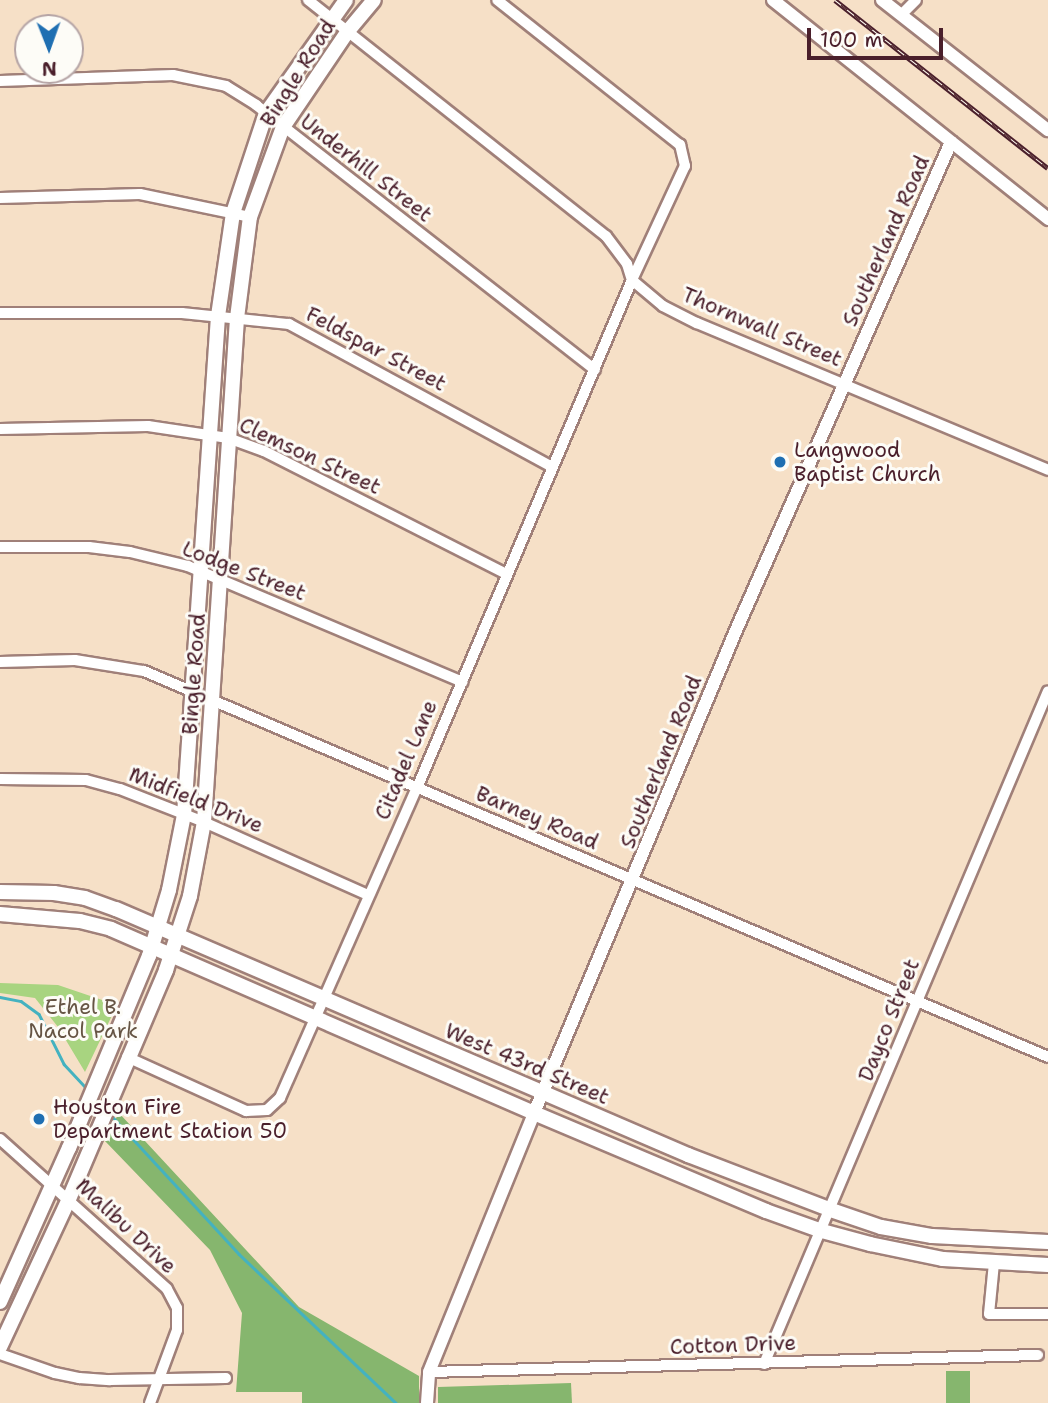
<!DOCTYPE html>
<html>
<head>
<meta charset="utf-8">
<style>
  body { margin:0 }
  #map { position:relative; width:1048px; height:1403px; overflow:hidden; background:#f6e0c7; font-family:"Shantell Sans",sans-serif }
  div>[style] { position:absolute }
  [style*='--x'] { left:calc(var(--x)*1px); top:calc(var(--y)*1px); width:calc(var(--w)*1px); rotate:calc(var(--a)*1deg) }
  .green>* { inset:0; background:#a8d480 }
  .forest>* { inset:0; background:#86b66e; transform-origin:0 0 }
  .stream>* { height:2.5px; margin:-1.25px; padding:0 1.25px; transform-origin:1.25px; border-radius:1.25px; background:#44b2c0 }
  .roads { filter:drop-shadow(2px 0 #a08079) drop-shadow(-2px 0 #a08079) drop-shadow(0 2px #a08079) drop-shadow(0 -2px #a08079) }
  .street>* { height:10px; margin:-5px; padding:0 5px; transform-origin:5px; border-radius:5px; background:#fff }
  .secondary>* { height:12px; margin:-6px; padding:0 6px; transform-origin:6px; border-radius:6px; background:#fff }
  .primary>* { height:14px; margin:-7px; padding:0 7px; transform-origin:7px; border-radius:7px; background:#fff }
  .rail>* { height:5px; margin-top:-2.5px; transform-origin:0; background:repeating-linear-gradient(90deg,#fdfcf7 0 8px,#4a1f2b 0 16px); box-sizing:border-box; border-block:2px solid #4a1f2b }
  .dots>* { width:19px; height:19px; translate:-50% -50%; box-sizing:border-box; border:4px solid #fdfcf7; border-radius:50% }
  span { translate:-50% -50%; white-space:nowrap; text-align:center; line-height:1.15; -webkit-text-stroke:6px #fdfcf7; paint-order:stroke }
  .street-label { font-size:21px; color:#4a1f2b }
  .poi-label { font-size:21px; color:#4a1f2b }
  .left { translate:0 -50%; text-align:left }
  .park-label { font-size:21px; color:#654 }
  .north { position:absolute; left:14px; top:14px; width:70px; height:70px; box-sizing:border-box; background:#fdfcf7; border:2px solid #b5a4a5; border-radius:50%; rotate:179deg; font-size:19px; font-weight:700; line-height:28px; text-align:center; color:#4a1f2b }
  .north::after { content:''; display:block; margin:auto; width:24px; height:32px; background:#1f6fb2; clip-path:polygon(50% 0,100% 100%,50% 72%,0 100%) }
  .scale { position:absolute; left:807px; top:28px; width:136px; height:32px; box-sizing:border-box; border:4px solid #4a1f2b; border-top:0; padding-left:9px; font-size:21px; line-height:24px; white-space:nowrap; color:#4a1f2b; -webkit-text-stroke:5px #fdfcf7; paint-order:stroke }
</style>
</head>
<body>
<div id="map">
  <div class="green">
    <div style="clip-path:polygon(0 983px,58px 985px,117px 1005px,85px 1072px,58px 1027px,35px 998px,0 993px)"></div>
  </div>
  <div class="forest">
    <div style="clip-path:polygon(119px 1113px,299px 1307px,419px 1376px,419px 1403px,302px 1403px,302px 1392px,236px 1392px,242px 1313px,210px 1250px,104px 1140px)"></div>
    <div style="left:946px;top:1371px;width:24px;height:32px"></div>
    <div style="clip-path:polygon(571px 1383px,572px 1403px,438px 1403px,438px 1387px)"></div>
  </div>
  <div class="stream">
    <div style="--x:0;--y:997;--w:21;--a:11"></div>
    <div style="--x:21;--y:1001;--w:22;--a:36"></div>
    <div style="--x:39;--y:1014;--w:56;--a:63.4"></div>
    <div style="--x:64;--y:1064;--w:34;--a:47"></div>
    <div style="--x:110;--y:1114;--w:190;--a:47.3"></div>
    <div style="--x:239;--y:1254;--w:216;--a:43.5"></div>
  </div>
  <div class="roads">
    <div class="street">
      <div style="--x:308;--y:0;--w:380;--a:38.4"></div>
      <div style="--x:606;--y:236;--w:35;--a:53"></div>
      <div style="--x:627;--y:264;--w:17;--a:73"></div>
      <div style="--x:632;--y:280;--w:40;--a:40"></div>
      <div style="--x:663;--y:306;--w:38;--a:27"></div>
      <div style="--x:697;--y:323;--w:381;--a:22.7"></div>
      <div style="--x:901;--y:15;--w:21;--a:-45"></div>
      <div style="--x:0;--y:81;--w:173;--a:-2"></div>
      <div style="--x:173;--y:75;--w:54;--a:11.7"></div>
      <div style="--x:226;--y:86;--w:36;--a:32"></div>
      <div style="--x:256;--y:105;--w:430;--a:38"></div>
      <div style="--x:0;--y:198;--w:140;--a:-1.6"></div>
      <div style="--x:140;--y:194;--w:112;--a:11.8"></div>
      <div style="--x:0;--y:313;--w:182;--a:0"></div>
      <div style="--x:182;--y:313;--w:108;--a:5.9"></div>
      <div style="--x:289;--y:324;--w:299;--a:28.5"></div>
      <div style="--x:0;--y:429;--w:148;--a:-1.2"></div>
      <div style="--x:148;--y:426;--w:81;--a:8.5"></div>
      <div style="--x:228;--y:438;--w:38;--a:20"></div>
      <div style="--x:264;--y:451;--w:271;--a:26.9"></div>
      <div style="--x:0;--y:547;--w:89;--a:0"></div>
      <div style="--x:89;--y:547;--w:41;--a:7"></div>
      <div style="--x:130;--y:552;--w:60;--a:13.6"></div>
      <div style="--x:188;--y:566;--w:298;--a:22.9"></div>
      <div style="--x:0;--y:662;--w:75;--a:-1.5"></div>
      <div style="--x:75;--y:660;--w:70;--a:9.1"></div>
      <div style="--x:144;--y:671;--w:983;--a:23.12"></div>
      <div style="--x:0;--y:779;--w:86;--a:0.7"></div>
      <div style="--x:86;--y:780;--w:35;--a:15"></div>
      <div style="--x:120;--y:789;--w:90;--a:21.4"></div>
      <div style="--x:204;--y:822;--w:180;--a:24"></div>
      <div style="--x:127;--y:1057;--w:131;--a:24.4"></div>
      <div style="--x:246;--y:1111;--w:21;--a:-3"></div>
      <div style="--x:267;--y:1110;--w:18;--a:-43"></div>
      <div style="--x:280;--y:1098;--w:339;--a:-66.2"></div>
      <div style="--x:417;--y:788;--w:552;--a:-67.06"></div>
      <div style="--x:632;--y:280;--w:126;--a:-65.1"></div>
      <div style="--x:685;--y:166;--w:22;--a:-103"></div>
      <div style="--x:680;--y:145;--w:233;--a:-141.6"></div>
      <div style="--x:0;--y:1139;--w:224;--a:41.9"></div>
      <div style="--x:167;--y:1289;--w:21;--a:62"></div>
      <div style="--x:177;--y:1308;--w:22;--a:90"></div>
      <div style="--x:177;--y:1330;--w:78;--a:110.3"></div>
      <div style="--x:994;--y:1263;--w:51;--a:95.6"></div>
      <div style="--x:989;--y:1314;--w:59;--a:0"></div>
      <div style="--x:0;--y:1354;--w:58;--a:19.1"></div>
      <div style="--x:55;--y:1373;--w:25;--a:12"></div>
      <div style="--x:79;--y:1378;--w:31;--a:4"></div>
      <div style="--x:110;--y:1380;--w:116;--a:-1"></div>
      <div style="--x:764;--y:1364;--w:730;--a:-67.12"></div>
      <div style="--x:429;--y:1372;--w:609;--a:-1.6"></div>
    </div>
    <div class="secondary">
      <div style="--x:773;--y:0;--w:352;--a:38.5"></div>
      <div style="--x:882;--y:0;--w:211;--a:38.1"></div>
      <div style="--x:427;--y:1403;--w:31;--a:-86"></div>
      <div style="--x:429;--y:1372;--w:279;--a:-67.9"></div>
      <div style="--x:534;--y:1113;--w:526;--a:-67.29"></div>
      <div style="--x:737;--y:628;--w:531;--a:-66.23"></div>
    </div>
    <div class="primary">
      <div style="--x:0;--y:892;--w:54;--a:1.1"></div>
      <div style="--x:54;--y:893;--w:31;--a:9"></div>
      <div style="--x:85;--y:898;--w:33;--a:20"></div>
      <div style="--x:116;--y:909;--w:623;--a:23.27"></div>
      <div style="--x:688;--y:1155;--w:153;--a:21"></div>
      <div style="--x:831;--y:1210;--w:53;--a:18.8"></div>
      <div style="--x:881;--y:1227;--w:52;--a:10"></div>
      <div style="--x:932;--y:1236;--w:116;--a:3"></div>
      <div style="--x:0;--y:914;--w:80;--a:5"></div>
      <div style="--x:80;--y:921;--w:32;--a:14"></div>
      <div style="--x:111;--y:929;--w:461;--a:23.5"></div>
      <div style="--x:534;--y:1113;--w:252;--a:22.9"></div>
      <div style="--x:766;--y:1211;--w:59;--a:19.7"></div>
      <div style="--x:822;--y:1231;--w:50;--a:15.2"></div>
      <div style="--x:870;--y:1244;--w:75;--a:11.6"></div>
      <div style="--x:943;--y:1259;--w:105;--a:3.3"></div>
      <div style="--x:0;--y:1302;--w:169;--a:-65.9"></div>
      <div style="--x:69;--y:1148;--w:208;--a:-67.4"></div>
      <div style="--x:149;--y:956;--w:69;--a:-73.1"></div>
      <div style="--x:169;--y:890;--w:76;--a:-78.7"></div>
      <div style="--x:184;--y:815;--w:500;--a:-86.1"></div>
      <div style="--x:218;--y:316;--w:104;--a:-81.7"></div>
      <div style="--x:233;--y:213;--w:105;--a:-71.7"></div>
      <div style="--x:266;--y:113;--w:138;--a:-54.7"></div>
      <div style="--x:0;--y:1347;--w:163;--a:-65"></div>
      <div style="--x:69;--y:1199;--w:249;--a:-67"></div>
      <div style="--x:166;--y:970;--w:78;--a:-72"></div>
      <div style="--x:190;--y:896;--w:75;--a:-79.3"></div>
      <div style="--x:204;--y:822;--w:505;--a:-86.25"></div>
      <div style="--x:237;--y:318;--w:102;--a:-82.7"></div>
      <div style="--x:250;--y:217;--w:96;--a:-69.9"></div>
      <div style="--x:283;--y:127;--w:116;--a:-55.9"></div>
      <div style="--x:348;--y:31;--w:40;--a:-50"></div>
    </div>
  </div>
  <div class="rail">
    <div style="--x:835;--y:0;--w:271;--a:38.3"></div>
  </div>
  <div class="dots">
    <div style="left:780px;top:462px;background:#1f6fb2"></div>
    <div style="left:39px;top:1119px;background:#1f6fb2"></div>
  </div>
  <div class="street-label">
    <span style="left:298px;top:73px;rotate:-58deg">Bingle Road</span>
    <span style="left:366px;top:168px;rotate:38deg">Underhill Street</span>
    <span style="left:886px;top:241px;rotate:-66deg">Southerland Road</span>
    <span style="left:762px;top:327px;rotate:23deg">Thornwall Street</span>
    <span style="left:376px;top:349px;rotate:28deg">Feldspar Street</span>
    <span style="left:310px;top:456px;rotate:25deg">Clemson Street</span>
    <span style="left:244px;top:571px;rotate:21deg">Lodge Street</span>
    <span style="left:194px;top:674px;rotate:-86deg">Bingle Road</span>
    <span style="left:406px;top:760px;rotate:-67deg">Citadel Lane</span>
    <span style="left:661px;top:762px;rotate:-68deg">Southerland Road</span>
    <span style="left:196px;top:800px;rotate:22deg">Midfield Drive</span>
    <span style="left:537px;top:818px;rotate:23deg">Barney Road</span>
    <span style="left:889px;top:1020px;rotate:-68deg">Dayco Street</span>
    <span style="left:527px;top:1064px;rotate:23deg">West 43rd Street</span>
    <span style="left:126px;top:1226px;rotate:43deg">Malibu Drive</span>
    <span style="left:733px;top:1345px;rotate:-2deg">Cotton Drive</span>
  </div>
  <div class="poi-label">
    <span class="left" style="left:794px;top:462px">Langwood<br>Baptist Church</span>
    <span class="left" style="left:53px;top:1119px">Houston Fire<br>Department Station 50</span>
  </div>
  <div class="park-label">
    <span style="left:83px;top:1019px">Ethel B.<br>Nacol Park</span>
  </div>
  <div class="north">N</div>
  <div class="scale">100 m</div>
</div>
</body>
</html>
